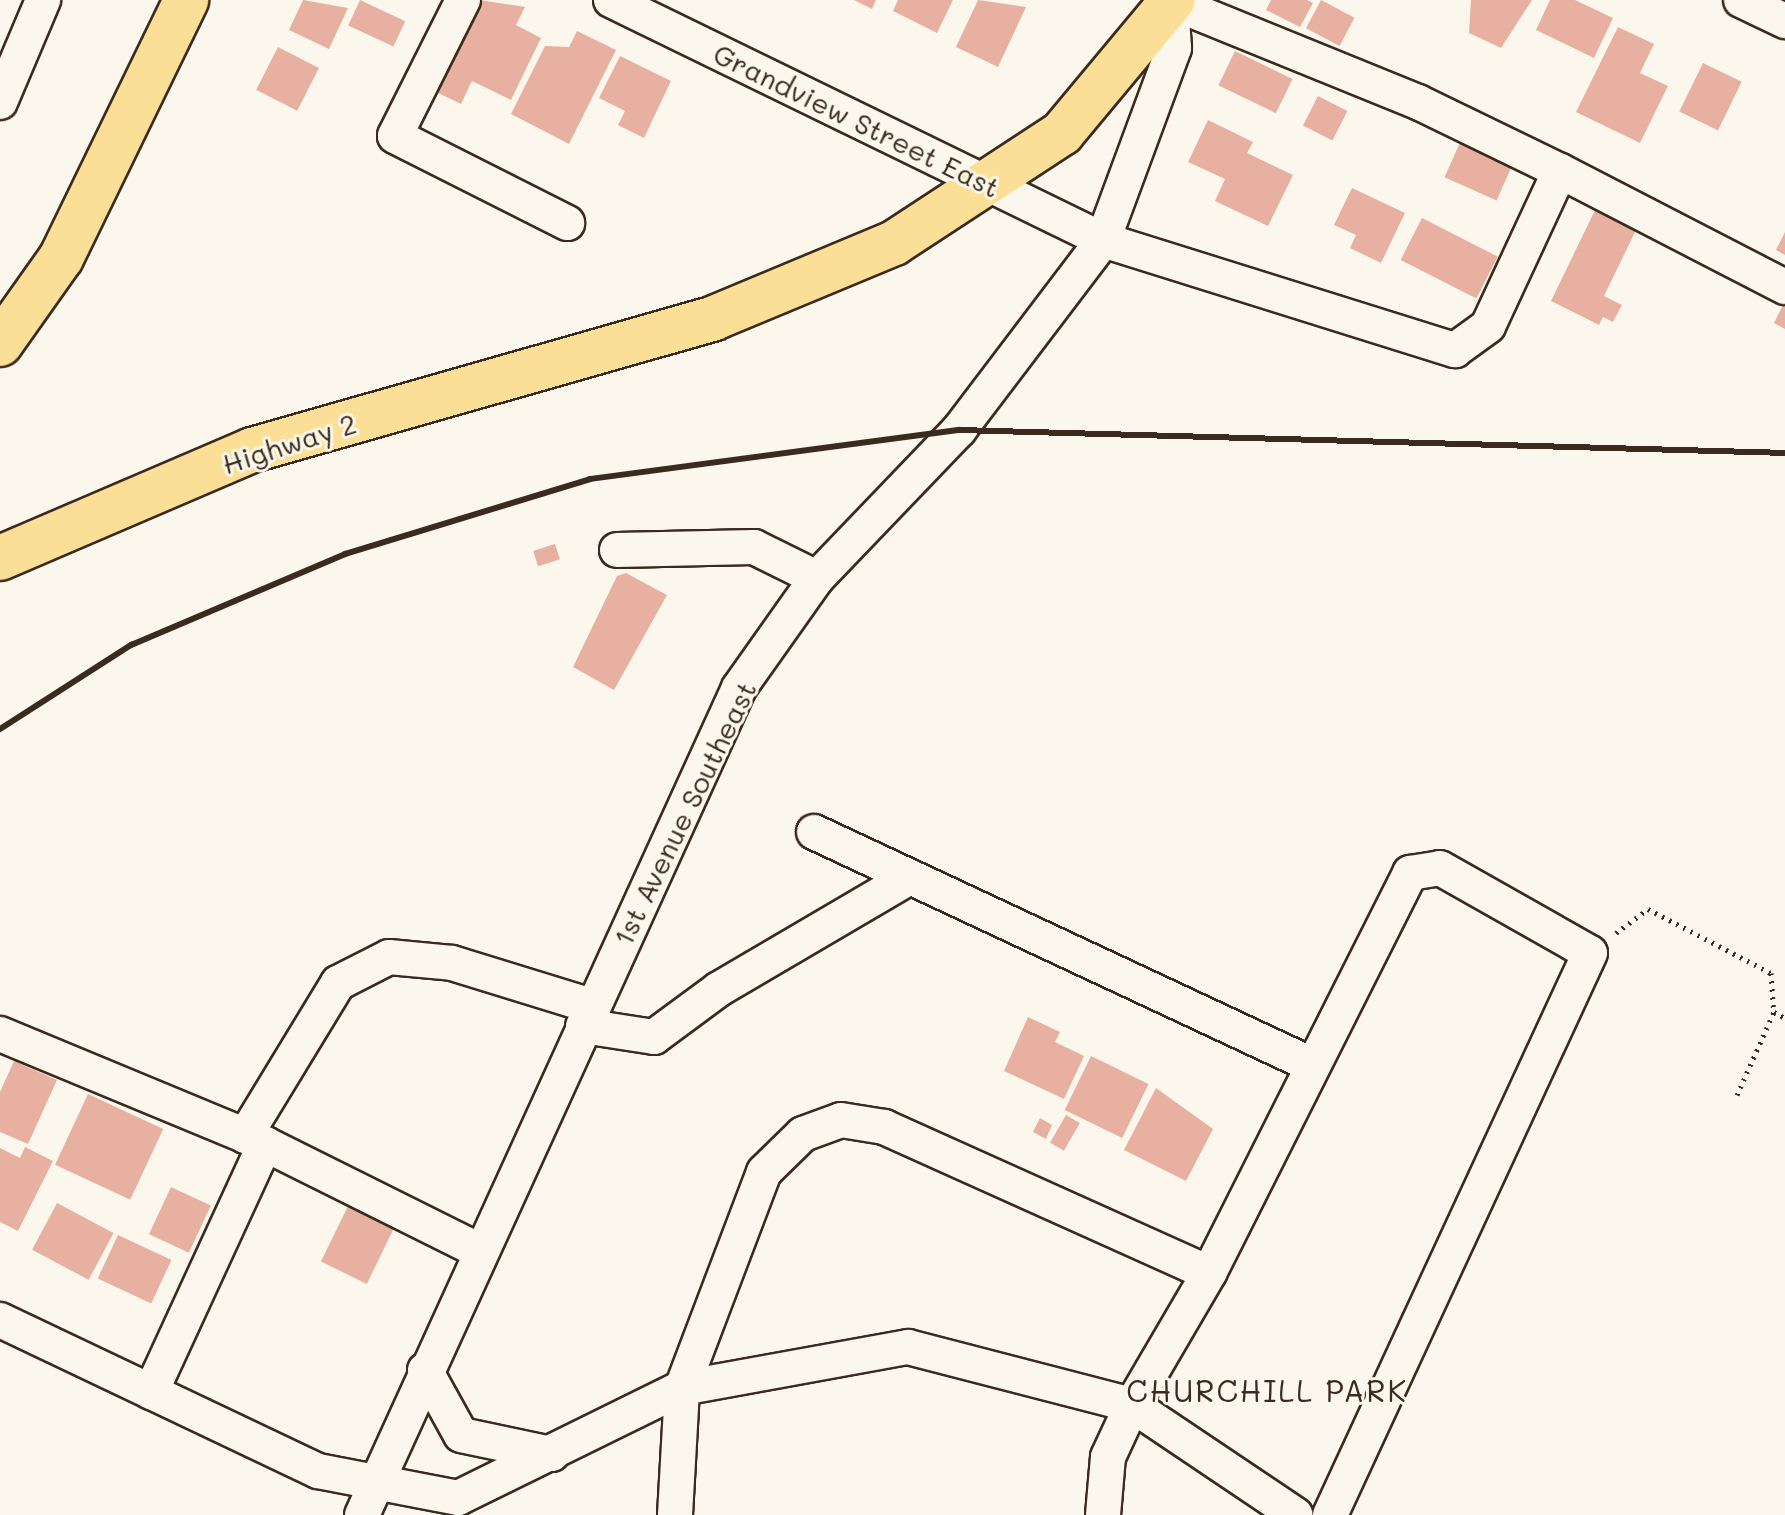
<!DOCTYPE html>
<html>
<head>
<meta charset="utf-8">
<style>
  body { margin:0 }
  #map { position:relative; width:1785px; height:1515px; overflow:hidden; background:#fbf7ec; font-family:Mali,sans-serif }
  div>[style] { position:absolute }
  [style*='--x'] { left:calc(var(--x)*1px); top:calc(var(--y)*1px); width:calc(var(--w)*1px); rotate:calc(var(--a)*1deg) }
  .building>* { inset:0; background:#e8b0a0; transform-origin:0 0 }
  .path>* { height:5px; margin-top:-2.5px; transform-origin:0; background:repeating-linear-gradient(90deg,#3b2a1e 0 2px,transparent 0 8px) }
  .roads { filter:drop-shadow(2px 0 #3b2a1e) drop-shadow(-2px 0 #3b2a1e) drop-shadow(0 2px #3b2a1e) drop-shadow(0 -2px #3b2a1e) }
  .minor>* { height:34px; margin:-17px; padding:0 17px; transform-origin:17px; border-radius:17px; background:#fbf7ec }
  .major>* { height:44px; margin:-22px; padding:0 22px; transform-origin:22px; border-radius:22px; background:#fbdf96 }
  .rail>* { height:6px; margin:-3px; padding:0 3px; transform-origin:3px; border-radius:3px; background:#3b2a1e }
  span { translate:-50% -50%; white-space:nowrap; text-align:center; line-height:1.15; -webkit-text-stroke:6px #fbf7ec; paint-order:stroke }
  .street-label { font-size:28px; color:#3b2a1e }
  .neighbourhood-label { font-size:30px; color:#3b2a1e; letter-spacing:2px }
</style>
</head>
<body>
<div id="map">
  <div class="building">
    <div style="clip-path:polygon(303px 0,348px 8px,329px 49px,289px 30px)"></div>
    <div style="left:360px;top:0;width:50px;height:28px;rotate:25deg"></div>
    <div style="clip-path:polygon(480px 0,525px 7px,516px 25px,541px 38px,511px 100px,472px 81px,461px 104px,436px 92px)"></div>
    <div style="clip-path:polygon(854px 0,876px 0,872px 9px)"></div>
    <div style="clip-path:polygon(898px 0,953px 0,937px 33px,893px 11px)"></div>
    <div style="clip-path:polygon(978px 0,1026px 7px,998px 67px,956px 47px)"></div>
    <div style="clip-path:polygon(1271px 0,1307px 0,1313px 3px,1300px 27px,1266px 10px)"></div>
    <div style="left:1321px;top:0;width:38px;height:32px;rotate:28deg"></div>
    <div style="clip-path:polygon(1471px 0,1532px 0,1501px 48px,1469px 33px)"></div>
    <div style="clip-path:polygon(1550px 0,1575px 0,1613px 18px,1594px 58px,1536px 30px)"></div>
    <div style="clip-path:polygon(1618px 27px,1654px 44px,1640px 73px,1668px 86px,1640px 143px,1576px 112px)"></div>
    <div style="clip-path:polygon(577px 31px,616px 50px,569px 144px,511px 114px,545px 46px,569px 47px)"></div>
    <div style="left:278px;top:47px;width:46px;height:48px;rotate:27deg"></div>
    <div style="left:1235px;top:51px;width:64px;height:38px;rotate:26deg"></div>
    <div style="clip-path:polygon(620px 56px,671px 81px,644px 138px,618px 125px,625px 111px,599px 98px)"></div>
    <div style="left:1703px;top:63px;width:43px;height:54px;rotate:26deg"></div>
    <div style="left:1318px;top:96px;width:33px;height:33px;rotate:27deg"></div>
    <div style="clip-path:polygon(1208px 120px,1253px 142px,1247px 153px,1293px 175px,1268px 226px,1215px 201px,1225px 179px,1188px 162px)"></div>
    <div style="left:1462px;top:138px;width:57px;height:43px;rotate:24deg"></div>
    <div style="clip-path:polygon(1352px 188px,1405px 213px,1381px 263px,1350px 248px,1356px 235px,1334px 225px)"></div>
    <div style="clip-path:polygon(1596px 208px,1637px 228px,1604px 296px,1622px 305px,1613px 322px,1603px 317px,1599px 325px,1551px 301px)"></div>
    <div style="left:1422px;top:218px;width:85px;height:47px;rotate:27deg"></div>
    <div style="clip-path:polygon(1785px 232px,1785px 255px,1776px 250px)"></div>
    <div style="clip-path:polygon(1785px 301px,1785px 329px,1774px 323px)"></div>
    <div style="left:555px;top:544px;width:16px;height:23px;rotate:72deg"></div>
    <div style="clip-path:polygon(626px 573px,667px 595px,614px 690px,573px 667px,617px 576px)"></div>
    <div style="clip-path:polygon(1028px 1017px,1060px 1032px,1055px 1042px,1084px 1056px,1064px 1099px,1004px 1071px)"></div>
    <div style="left:1091px;top:1056px;width:64px;height:60px;rotate:26deg"></div>
    <div style="clip-path:polygon(14px 1061px,57px 1080px,28px 1144px,0 1132px,0 1092px)"></div>
    <div style="clip-path:polygon(1156px 1088px,1213px 1129px,1186px 1181px,1124px 1150px)"></div>
    <div style="left:88px;top:1094px;width:83px;height:78px;rotate:25deg"></div>
    <div style="left:1066px;top:1115px;width:16px;height:32px;rotate:30deg"></div>
    <div style="clip-path:polygon(1040px 1118px,1052px 1125px,1046px 1139px,1033px 1132px)"></div>
    <div style="clip-path:polygon(25px 1147px,53px 1161px,18px 1231px,0 1222px,0 1148px,20px 1158px)"></div>
    <div style="left:171px;top:1187px;width:44px;height:52px;rotate:25deg"></div>
    <div style="left:57px;top:1203px;width:64px;height:53px;rotate:28deg"></div>
    <div style="left:349px;top:1204px;width:51px;height:64px;rotate:26deg"></div>
    <div style="left:118px;top:1235px;width:59px;height:48px;rotate:25deg"></div>
  </div>
  <div class="path">
    <div style="--x:1616;--y:933;--w:40;--a:-37"></div>
    <div style="--x:1648;--y:909;--w:139;--a:27.5"></div>
    <div style="--x:1771;--y:973;--w:39;--a:86"></div>
    <div style="--x:1737;--y:1095;--w:91;--a:-66"></div>
    <div style="--x:1774;--y:1012;--w:13;--a:29"></div>
  </div>
  <div class="roads">
    <div class="minor">
      <div style="--x:463;--y:0;--w:152;--a:116.6"></div>
      <div style="--x:395;--y:136;--w:193;--a:26.8"></div>
      <div style="--x:611;--y:0;--w:547;--a:26"></div>
      <div style="--x:1103;--y:240;--w:369;--a:17.4"></div>
      <div style="--x:1455;--y:350;--w:41;--a:-36"></div>
      <div style="--x:1488;--y:326;--w:171;--a:-65.1"></div>
      <div style="--x:1560;--y:171;--w:158;--a:-154.1"></div>
      <div style="--x:1418;--y:102;--w:271;--a:-157.9"></div>
      <div style="--x:1741;--y:0;--w:49;--a:25.5"></div>
      <div style="--x:0;--y:102;--w:111;--a:-67.1"></div>
      <div style="--x:1560;--y:171;--w:253;--a:27.3"></div>
      <div style="--x:617;--y:550;--w:137;--a:-1.3"></div>
      <div style="--x:754;--y:547;--w:70;--a:26.2"></div>
      <div style="--x:814;--y:832;--w:550;--a:25.07"></div>
      <div style="--x:583;--y:1026;--w:72;--a:8.8"></div>
      <div style="--x:654;--y:1037;--w:81;--a:-36.4"></div>
      <div style="--x:719;--y:989;--w:221;--a:-30.4"></div>
      <div style="--x:0;--y:1034;--w:287;--a:22.5"></div>
      <div style="--x:265;--y:1144;--w:273;--a:114.7"></div>
      <div style="--x:245;--y:1136;--w:179;--a:-58.7"></div>
      <div style="--x:338;--y:983;--w:57;--a:-27"></div>
      <div style="--x:389;--y:957;--w:63;--a:5.4"></div>
      <div style="--x:452;--y:963;--w:146;--a:17.1"></div>
      <div style="--x:265;--y:1144;--w:240;--a:26.5"></div>
      <div style="--x:0;--y:1320;--w:352;--a:25.4"></div>
      <div style="--x:318;--y:1471;--w:143;--a:10.9"></div>
      <div style="--x:458;--y:1498;--w:250;--a:-26.2"></div>
      <div style="--x:682;--y:1388;--w:230;--a:-10.3"></div>
      <div style="--x:908;--y:1347;--w:231;--a:14.5"></div>
      <div style="--x:1132;--y:1405;--w:197;--a:33.9"></div>
      <div style="--x:425;--y:1370;--w:74;--a:61"></div>
      <div style="--x:461;--y:1435;--w:93;--a:11.8"></div>
      <div style="--x:362;--y:1515;--w:909;--a:-65.49"></div>
      <div style="--x:739;--y:688;--w:135;--a:-54.7"></div>
      <div style="--x:817;--y:578;--w:205;--a:-46.2"></div>
      <div style="--x:959;--y:430;--w:238;--a:-52.8"></div>
      <div style="--x:1103;--y:240;--w:205;--a:-69.7"></div>
      <div style="--x:1174;--y:48;--w:45;--a:-93.8"></div>
      <div style="--x:675;--y:1515;--w:127;--a:-86.8"></div>
      <div style="--x:682;--y:1388;--w:231;--a:-69.2"></div>
      <div style="--x:764;--y:1172;--w:54;--a:-44.3"></div>
      <div style="--x:803;--y:1134;--w:40;--a:-20.2"></div>
      <div style="--x:841;--y:1120;--w:44;--a:9.2"></div>
      <div style="--x:884;--y:1127;--w:356;--a:24.2"></div>
      <div style="--x:1103;--y:1515;--w:58;--a:-85.1"></div>
      <div style="--x:1108;--y:1457;--w:57;--a:-65.2"></div>
      <div style="--x:1132;--y:1405;--w:153;--a:-59.7"></div>
      <div style="--x:1209;--y:1273;--w:448;--a:-63.3"></div>
      <div style="--x:1410;--y:873;--w:30;--a:-9"></div>
      <div style="--x:1440;--y:868;--w:172;--a:29.5"></div>
      <div style="--x:1590;--y:953;--w:619;--a:114.83"></div>
    </div>
    <div class="major">
      <div style="--x:0;--y:344;--w:105;--a:-54.7"></div>
      <div style="--x:61;--y:258;--w:287;--a:-64.1"></div>
      <div style="--x:0;--y:558;--w:274;--a:-23.2"></div>
      <div style="--x:252;--y:450;--w:480;--a:-15.9"></div>
      <div style="--x:714;--y:318;--w:195;--a:-22.6"></div>
      <div style="--x:894;--y:243;--w:201;--a:-33.2"></div>
      <div style="--x:1062;--y:133;--w:173;--a:-50.2"></div>
    </div>
  </div>
  <div class="rail">
    <div style="--x:0;--y:729;--w:156;--a:-32.7"></div>
    <div style="--x:131;--y:645;--w:233;--a:-23"></div>
    <div style="--x:345;--y:554;--w:256;--a:-17"></div>
    <div style="--x:590;--y:479;--w:372;--a:-7.6"></div>
    <div style="--x:959;--y:430;--w:826;--a:1.59"></div>
  </div>
  <div class="street-label">
    <span style="left:857px;top:120px;rotate:26deg">Grandview Street East</span>
    <span style="left:289px;top:443px;rotate:-18deg">Highway 2</span>
    <span style="left:684px;top:813px;rotate:-64deg">1st Avenue Southeast</span>
  </div>
  <div class="neighbourhood-label">
    <span style="left:1267px;top:1390px">CHURCHILL PARK</span>
  </div>
</div>
</body>
</html>
